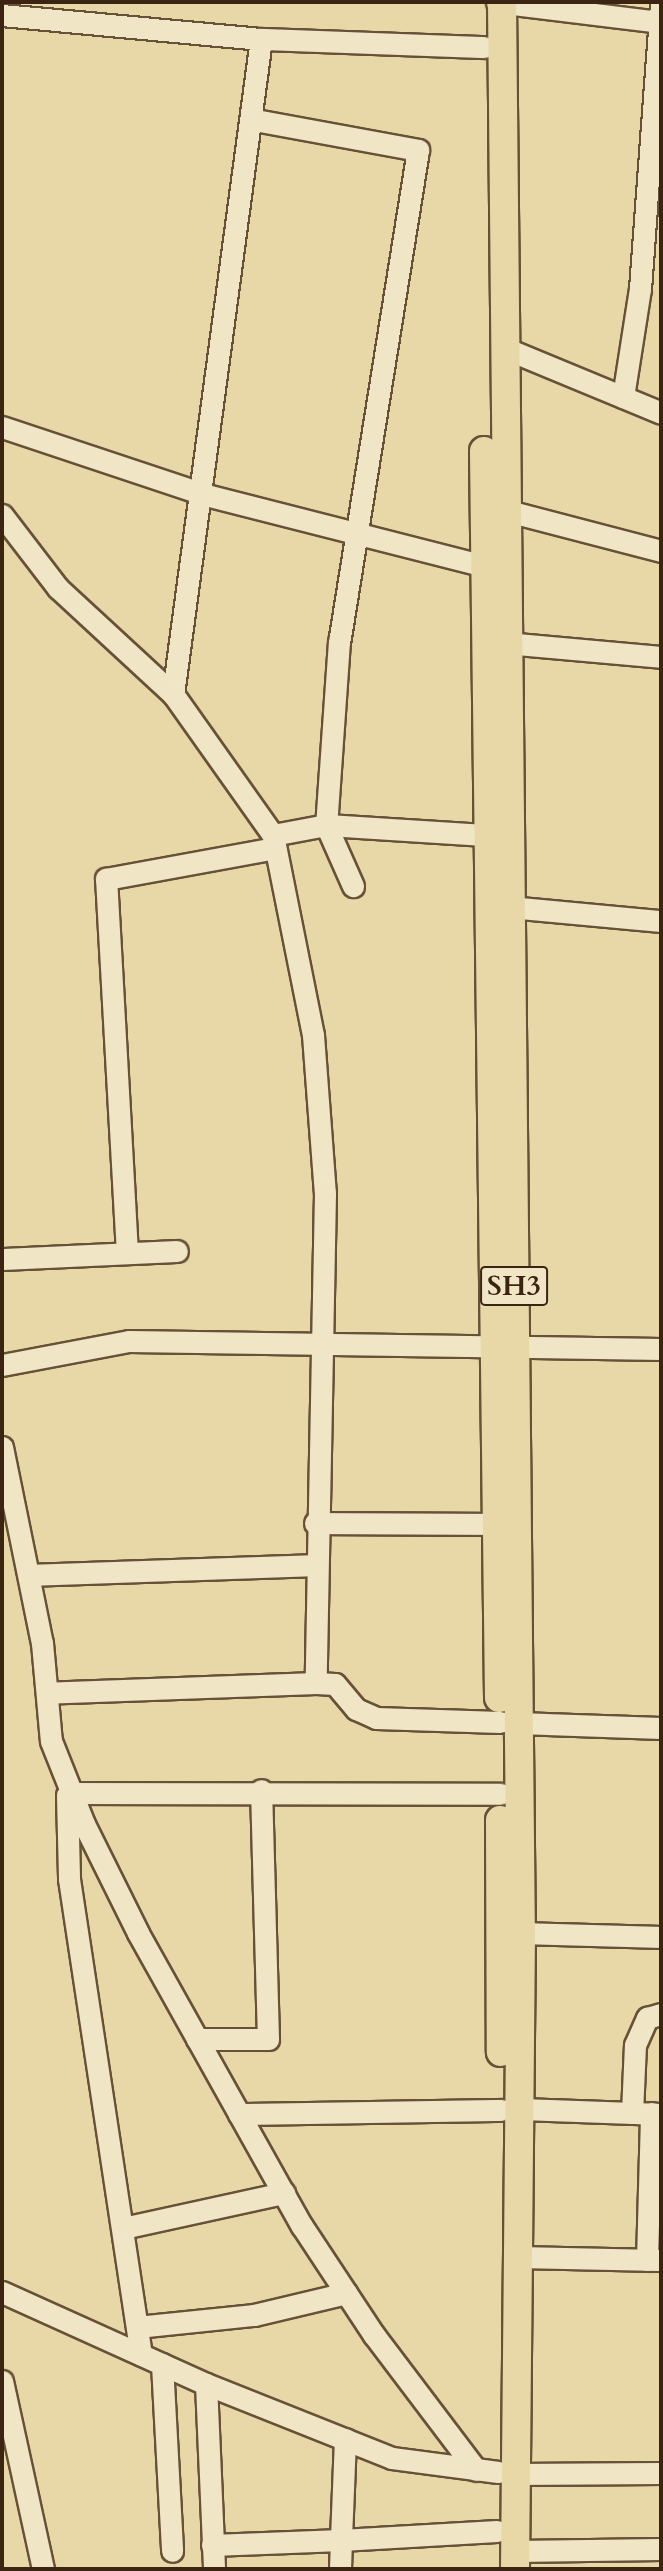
<!DOCTYPE html>
<html>
<head>
<meta charset="utf-8">
<style>
  body { margin:0 }
  #map { position:relative; width:663px; height:2571px; overflow:hidden; background:#e8d8a7; font-family:Cardo,serif }
  div>[style] { position:absolute }
  [style*='--x'] { left:calc(var(--x)*1px); top:calc(var(--y)*1px); width:calc(var(--w)*1px); rotate:calc(var(--a)*1deg) }
  .roads { filter:drop-shadow(2px 0 #675137) drop-shadow(-2px 0 #675137) drop-shadow(0 2px #675137) drop-shadow(0 -2px #675137) }
  .minor>* { height:21px; margin:-10.5px; padding:0 10.5px; transform-origin:10.5px; border-radius:10.5px; background:#f0e6c6 }
  .major>* { height:28px; margin:-14px; padding:0 14px; transform-origin:14px; border-radius:14px; background:#e8d8a7 }
  span { translate:-50% -50%; white-space:nowrap; text-align:center; line-height:1.15; -webkit-text-stroke:7px #f0e6c6; paint-order:stroke }
  .shield-label span { padding:2px 5px; background:#f0e6c6; border:2px solid; border-radius:5px; -webkit-text-stroke-width:0 }
  .shield-label { font-size:28px; color:#3c2412; font-weight:700 }
  .frame { position:absolute; inset:0; border:4px solid #3c2412; pointer-events:none }
</style>
</head>
<body>
<div id="map">
  <div class="roads">
    <div class="minor">
      <div style="--x:497;--y:2;--w:165;--a:7"></div>
      <div style="--x:2;--y:15;--w:260;--a:5.3"></div>
      <div style="--x:261;--y:39;--w:661;--a:97.65"></div>
      <div style="--x:261;--y:39;--w:223;--a:2.1"></div>
      <div style="--x:255;--y:120;--w:166;--a:10.4"></div>
      <div style="--x:418;--y:150;--w:497;--a:99.1"></div>
      <div style="--x:339;--y:641;--w:184;--a:94"></div>
      <div style="--x:326;--y:825;--w:67;--a:66.1"></div>
      <div style="--x:502;--y:347;--w:172;--a:22.5"></div>
      <div style="--x:623;--y:397;--w:109;--a:-81.1"></div>
      <div style="--x:640;--y:289;--w:288;--a:-85.8"></div>
      <div style="--x:2;--y:427;--w:215;--a:18.4"></div>
      <div style="--x:206;--y:495;--w:287;--a:14.3"></div>
      <div style="--x:504;--y:510;--w:162;--a:14.6"></div>
      <div style="--x:2;--y:515;--w:92;--a:52.5"></div>
      <div style="--x:58;--y:588;--w:156;--a:42.7"></div>
      <div style="--x:173;--y:694;--w:173;--a:54.7"></div>
      <div style="--x:273;--y:835;--w:204;--a:78.7"></div>
      <div style="--x:313;--y:1035;--w:158;--a:85.7"></div>
      <div style="--x:325;--y:1193;--w:490;--a:91.1"></div>
      <div style="--x:316;--y:1683;--w:269;--a:177.9"></div>
      <div style="--x:505;--y:643;--w:157;--a:5.1"></div>
      <div style="--x:273;--y:835;--w:54;--a:-10.7"></div>
      <div style="--x:326;--y:825;--w:176;--a:3.6"></div>
      <div style="--x:509;--y:907;--w:153;--a:5.3"></div>
      <div style="--x:127;--y:1253;--w:375;--a:-93.2"></div>
      <div style="--x:106;--y:879;--w:172;--a:-10.4"></div>
      <div style="--x:2;--y:1259;--w:175;--a:-2.6"></div>
      <div style="--x:2;--y:1365;--w:129;--a:-10.7"></div>
      <div style="--x:129;--y:1341;--w:532;--a:0.86"></div>
      <div style="--x:2;--y:1447;--w:200;--a:78.5"></div>
      <div style="--x:42;--y:1643;--w:98;--a:84.8"></div>
      <div style="--x:51;--y:1741;--w:89;--a:68.3"></div>
      <div style="--x:84;--y:1824;--w:122;--a:63.6"></div>
      <div style="--x:138;--y:1933;--w:336;--a:60.8"></div>
      <div style="--x:302;--y:2226;--w:131;--a:56.6"></div>
      <div style="--x:374;--y:2335;--w:169;--a:52.9"></div>
      <div style="--x:315;--y:1523;--w:182;--a:0.3"></div>
      <div style="--x:30;--y:1575;--w:285;--a:-2"></div>
      <div style="--x:316;--y:1683;--w:19;--a:3"></div>
      <div style="--x:335;--y:1684;--w:33;--a:50"></div>
      <div style="--x:356;--y:1709;--w:22;--a:24"></div>
      <div style="--x:376;--y:1718;--w:124;--a:1.8"></div>
      <div style="--x:518;--y:1723;--w:143;--a:2"></div>
      <div style="--x:72;--y:1793;--w:428;--a:0.1"></div>
      <div style="--x:67;--y:1795;--w:84;--a:88.6"></div>
      <div style="--x:69;--y:1879;--w:481;--a:81.4"></div>
      <div style="--x:521;--y:1933;--w:140;--a:1.6"></div>
      <div style="--x:197;--y:2039;--w:71;--a:0"></div>
      <div style="--x:268;--y:2039;--w:249;--a:-91.6"></div>
      <div style="--x:521;--y:2109;--w:140;--a:2"></div>
      <div style="--x:632;--y:2113;--w:68;--a:-87.5"></div>
      <div style="--x:635;--y:2045;--w:30;--a:-66"></div>
      <div style="--x:647;--y:2018;--w:15;--a:-16"></div>
      <div style="--x:239;--y:2114;--w:262;--a:-0.9"></div>
      <div style="--x:123;--y:2228;--w:165;--a:-12.3"></div>
      <div style="--x:517;--y:2257;--w:142;--a:1.2"></div>
      <div style="--x:647;--y:2260;--w:147;--a:-88.4"></div>
      <div style="--x:2;--y:2292;--w:224;--a:24.3"></div>
      <div style="--x:206;--y:2384;--w:200;--a:21.7"></div>
      <div style="--x:392;--y:2458;--w:107;--a:7.5"></div>
      <div style="--x:137;--y:2327;--w:118;--a:-5.9"></div>
      <div style="--x:254;--y:2315;--w:95;--a:-13.4"></div>
      <div style="--x:162;--y:2364;--w:187;--a:86.9"></div>
      <div style="--x:2;--y:2381;--w:192;--a:77.7"></div>
      <div style="--x:206;--y:2384;--w:185;--a:87.5"></div>
      <div style="--x:345;--y:2439;--w:101;--a:92.3"></div>
      <div style="--x:341;--y:2540;--w:156;--a:-3.3"></div>
      <div style="--x:515;--y:2474;--w:146;--a:-0.4"></div>
      <div style="--x:212;--y:2545;--w:129;--a:-2.2"></div>
      <div style="--x:341;--y:2540;--w:29;--a:92"></div>
      <div style="--x:515;--y:2551;--w:146;--a:-0.8"></div>
    </div>
    <div class="major">
      <div style="--x:502;--y:2;--w:1931;--a:89.44"></div>
      <div style="--x:521;--y:1933;--w:636;--a:90.54"></div>
      <div style="--x:484;--y:451;--w:1247;--a:89.31"></div>
      <div style="--x:500;--y:1820;--w:232;--a:89.8"></div>
    </div>
  </div>
  <div class="shield-label">
    <span style="left:514px;top:1286px">SH3</span>
  </div>
  <div class="frame"></div>
</div>
</body>
</html>
